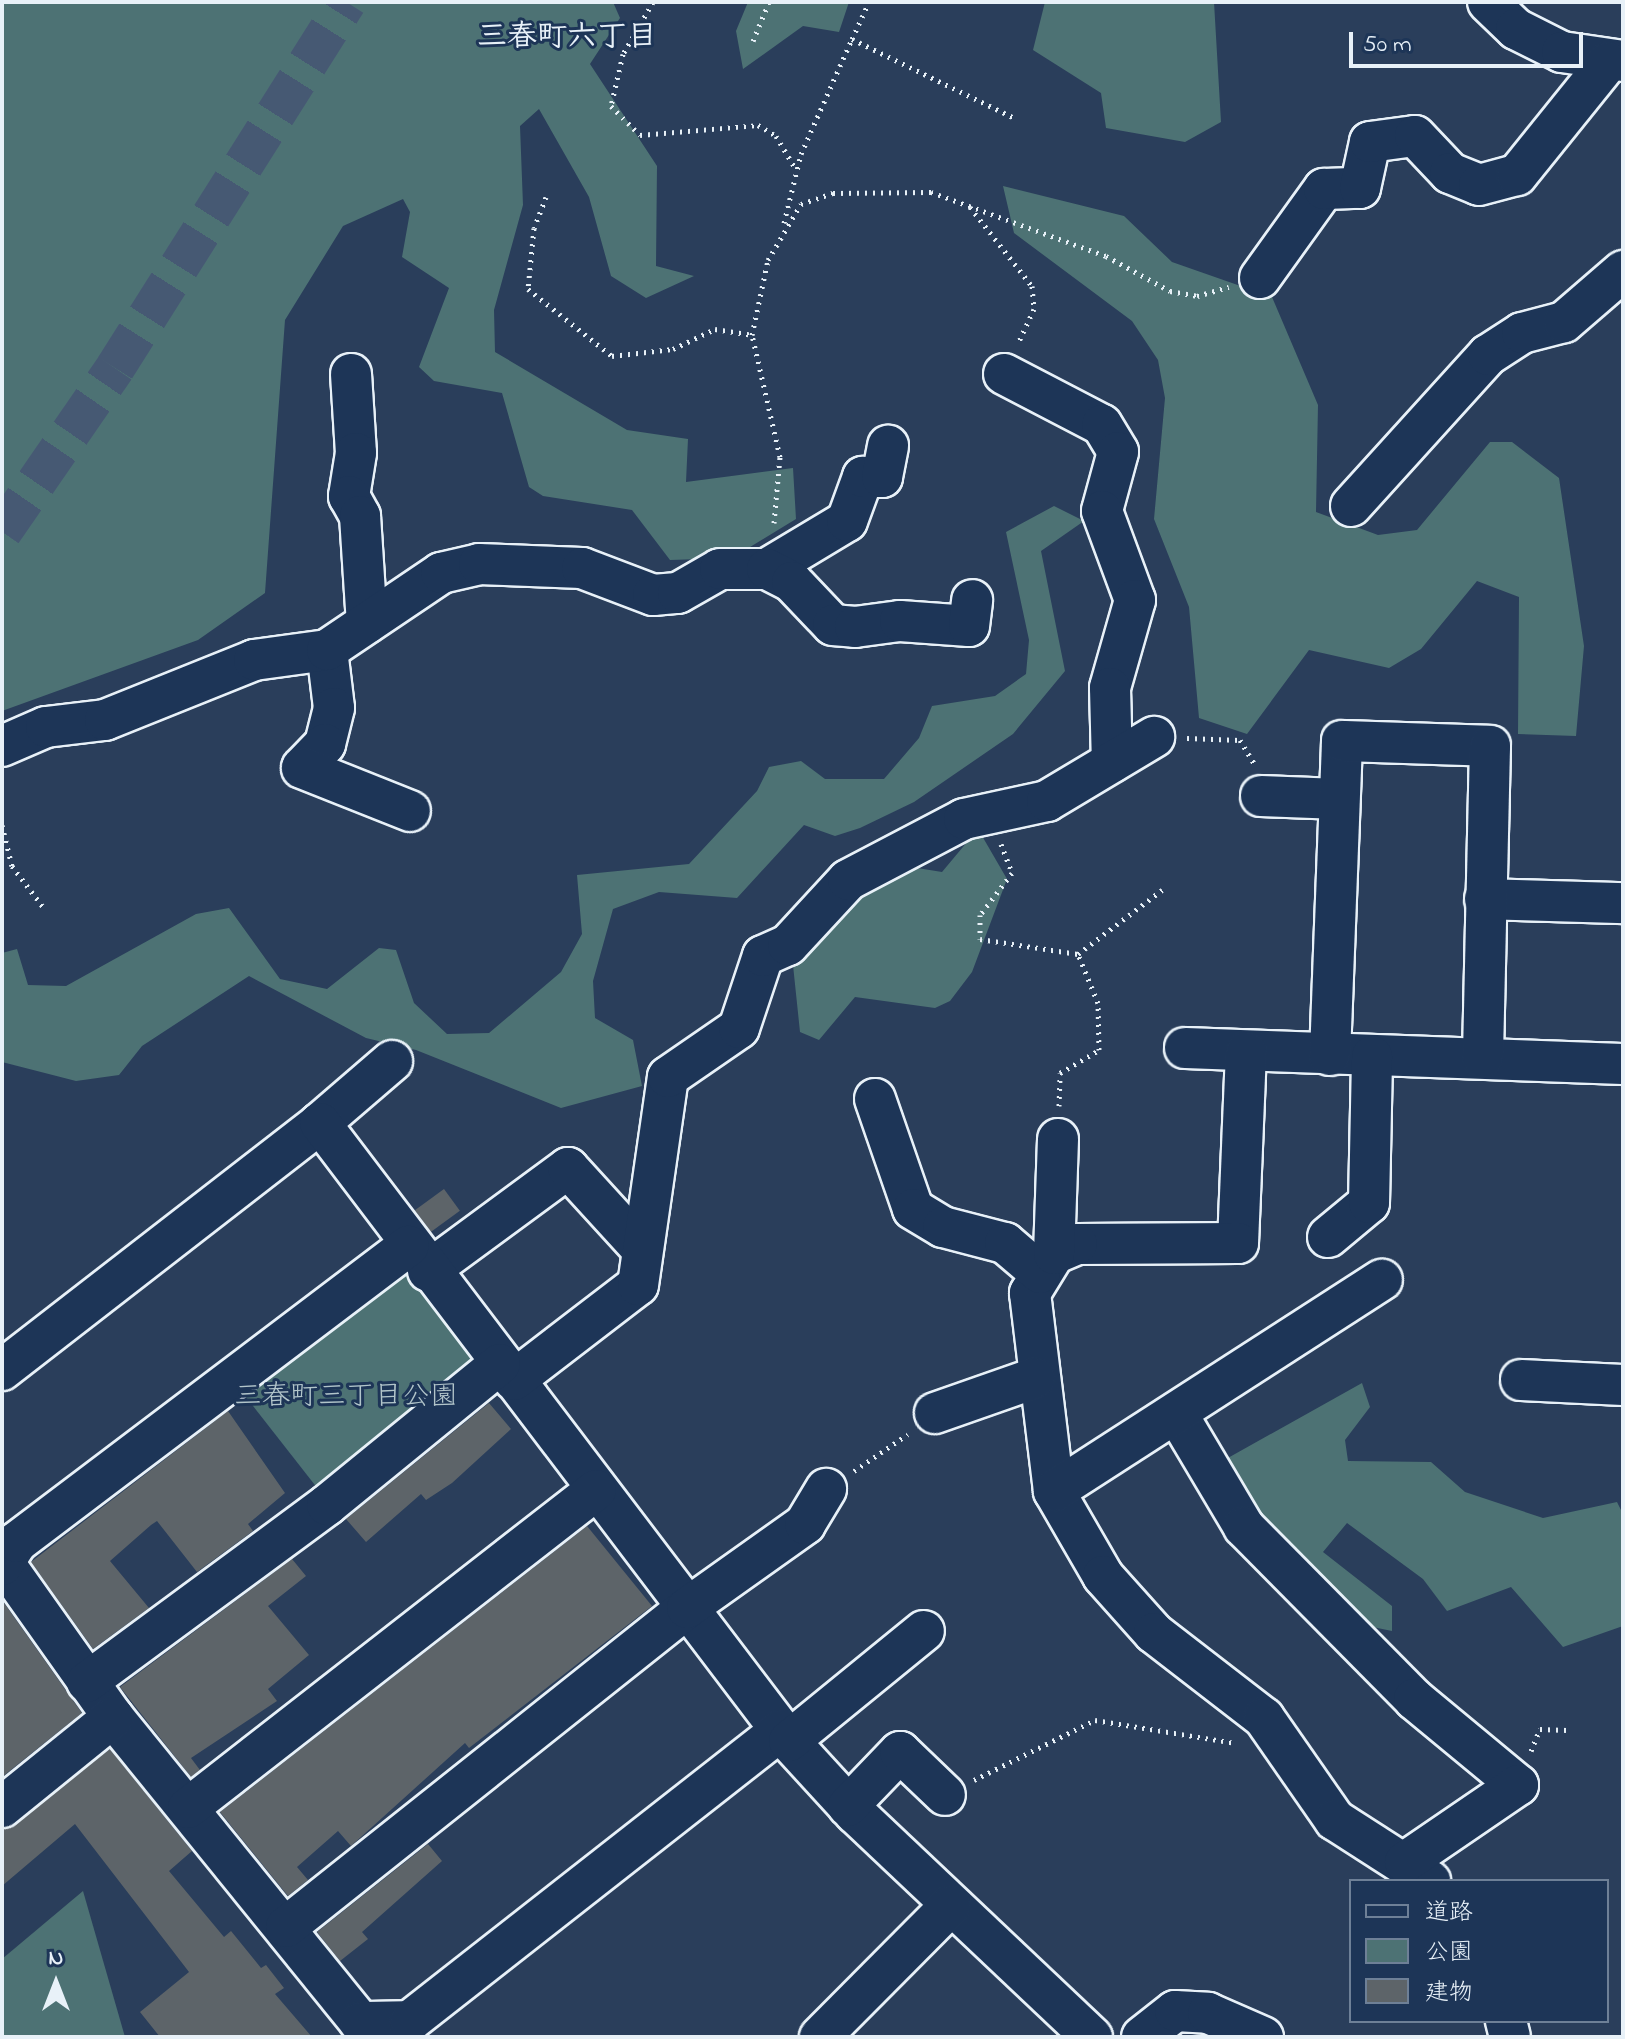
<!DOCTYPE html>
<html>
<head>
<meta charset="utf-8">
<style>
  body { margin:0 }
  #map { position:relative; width:1625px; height:2039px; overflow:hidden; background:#2a3e5b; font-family:"Indie Flower","Klee One",sans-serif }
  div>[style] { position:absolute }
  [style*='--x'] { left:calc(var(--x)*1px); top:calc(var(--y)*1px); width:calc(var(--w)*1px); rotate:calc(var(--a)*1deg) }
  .green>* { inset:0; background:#4d7274; transform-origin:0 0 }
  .building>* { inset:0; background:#5d6469; transform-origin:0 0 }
  .minor-tunnel>* { height:40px; margin-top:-20px; transform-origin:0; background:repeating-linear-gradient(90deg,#465973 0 40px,transparent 0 60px) }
  .path>* { height:5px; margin-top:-2.5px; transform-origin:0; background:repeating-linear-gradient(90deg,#e8f1f8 0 2px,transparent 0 8px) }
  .roads { filter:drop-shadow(2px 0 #e8f1f8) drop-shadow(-2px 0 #e8f1f8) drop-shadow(0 2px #e8f1f8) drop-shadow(0 -2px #e8f1f8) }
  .minor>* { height:40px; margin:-20px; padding:0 20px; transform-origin:20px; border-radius:20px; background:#1d3557 }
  span { translate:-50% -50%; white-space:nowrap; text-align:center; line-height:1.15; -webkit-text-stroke:6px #1d3557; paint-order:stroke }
  .park-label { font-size:28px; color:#b2c5ca }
  .neighbourhood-label { font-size:30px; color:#e8f1f8; font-weight:700 }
  .frame { position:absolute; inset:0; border:4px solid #e8f1f8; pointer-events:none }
  .legend { position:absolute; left:1349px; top:1879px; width:260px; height:144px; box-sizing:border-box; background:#1d3557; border:2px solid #6e8097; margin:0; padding:10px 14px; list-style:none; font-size:24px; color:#e8f1f8 }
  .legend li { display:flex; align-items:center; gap:16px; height:40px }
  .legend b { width:40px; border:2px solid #6e8097 }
  .north { position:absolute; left:16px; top:1943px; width:80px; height:80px; -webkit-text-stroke:6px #1d3557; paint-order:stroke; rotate:0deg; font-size:22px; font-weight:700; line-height:32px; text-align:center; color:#e8f1f8 }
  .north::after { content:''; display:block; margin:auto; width:28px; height:36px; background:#e8f1f8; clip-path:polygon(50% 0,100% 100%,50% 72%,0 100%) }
  .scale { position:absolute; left:1349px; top:32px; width:234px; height:36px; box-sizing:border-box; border:4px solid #e8f1f8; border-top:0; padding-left:10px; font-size:24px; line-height:28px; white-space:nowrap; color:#e8f1f8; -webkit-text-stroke:6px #1d3557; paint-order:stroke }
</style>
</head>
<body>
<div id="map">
  <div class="green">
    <div style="clip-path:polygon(2px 2px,613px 2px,620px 18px,590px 64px,657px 166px,656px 266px,694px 276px,646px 298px,611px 276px,589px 197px,539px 109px,520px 126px,523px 205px,494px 310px,495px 352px,627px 430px,688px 439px,686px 482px,793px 468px,796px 519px,732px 558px,670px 560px,632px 510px,543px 496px,529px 487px,502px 393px,434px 381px,419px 367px,449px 288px,402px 257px,410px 212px,403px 199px,343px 226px,285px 320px,265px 593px,198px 640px,2px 711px)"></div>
    <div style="clip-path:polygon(748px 2px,849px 2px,839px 32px,803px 26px,743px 69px,736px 31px)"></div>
    <div style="clip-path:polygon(1045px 2px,1214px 2px,1221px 122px,1185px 142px,1106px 128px,1101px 93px,1033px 50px)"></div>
    <div style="clip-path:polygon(1003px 186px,1124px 216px,1172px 262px,1272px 297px,1318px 405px,1316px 512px,1378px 535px,1417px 530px,1490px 442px,1512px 442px,1559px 478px,1584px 646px,1576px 736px,1518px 734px,1519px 597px,1477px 581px,1421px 649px,1389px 668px,1309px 650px,1247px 734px,1199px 718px,1189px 607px,1154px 519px,1165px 398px,1158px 360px,1132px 321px,1014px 233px)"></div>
    <div style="clip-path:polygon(1054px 506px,1084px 521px,1041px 551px,1065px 671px,1013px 734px,914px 802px,860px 828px,835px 836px,804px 825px,737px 898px,659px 892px,613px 909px,593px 981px,595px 1018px,633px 1040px,642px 1086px,561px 1108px,416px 1050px,366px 1038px,249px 976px,142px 1046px,119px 1075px,76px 1081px,2px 1062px,2px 953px,17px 949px,28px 985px,66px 986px,196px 914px,229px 908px,280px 979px,327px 989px,379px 948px,396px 950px,414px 1003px,447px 1034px,489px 1033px,561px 972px,582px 934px,577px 875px,689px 864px,757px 791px,769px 767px,801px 761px,825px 779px,884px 779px,919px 738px,932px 706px,995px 696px,1026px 674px,1029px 640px,1006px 532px)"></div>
    <div style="clip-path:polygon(978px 829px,1007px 879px,972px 972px,950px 1001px,935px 1008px,855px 997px,819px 1040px,800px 1032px,791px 946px,858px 884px,911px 867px,942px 872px)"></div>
    <div style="left:411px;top:1267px;width:126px;height:210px;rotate:52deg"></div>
    <div style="clip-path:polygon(1362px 1383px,1370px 1407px,1345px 1440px,1348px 1461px,1431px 1462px,1465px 1492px,1543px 1518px,1617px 1502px,1623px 1514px,1623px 1626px,1563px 1647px,1511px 1587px,1447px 1611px,1423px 1579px,1347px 1523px,1323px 1552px,1392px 1606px,1392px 1631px,1363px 1625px,1210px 1468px)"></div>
    <div style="clip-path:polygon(83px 1891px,125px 2037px,2px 2037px,2px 1959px)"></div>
  </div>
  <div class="building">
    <div style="left:444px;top:1189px;width:27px;height:36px;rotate:54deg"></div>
    <div style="clip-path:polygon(489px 1403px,511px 1429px,452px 1483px,426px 1500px,421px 1494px,366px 1542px,346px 1519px)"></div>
    <div style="clip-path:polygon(228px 1411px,285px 1493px,248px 1524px,253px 1531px,197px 1572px,157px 1521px,151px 1525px,110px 1561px,149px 1608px,93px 1649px,31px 1562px)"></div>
    <div style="clip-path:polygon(587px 1526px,652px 1606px,469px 1748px,465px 1743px,351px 1846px,338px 1831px,297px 1867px,308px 1880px,288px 1896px,220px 1812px)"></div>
    <div style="clip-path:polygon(292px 1559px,306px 1576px,268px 1606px,309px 1655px,268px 1689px,277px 1701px,191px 1758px,200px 1770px,191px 1777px,120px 1687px)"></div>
    <div style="clip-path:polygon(2px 1600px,82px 1713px,2px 1777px)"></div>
    <div style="clip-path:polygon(110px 1749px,192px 1851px,169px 1871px,224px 1937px,231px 1931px,261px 1968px,266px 1965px,284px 1988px,275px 1994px,312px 2037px,160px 2037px,140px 2012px,189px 1972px,75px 1824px,2px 1886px,2px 1829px)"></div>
    <div style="clip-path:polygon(428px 1844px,442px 1861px,362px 1932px,368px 1939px,340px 1961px,317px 1932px)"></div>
  </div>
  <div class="minor-tunnel">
    <div style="--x:2;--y:532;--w:199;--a:-55.4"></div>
    <div style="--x:115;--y:368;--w:433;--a:-57.7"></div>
  </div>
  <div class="path">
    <div style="--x:653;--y:2;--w:60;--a:120"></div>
    <div style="--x:623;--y:54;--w:53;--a:103"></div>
    <div style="--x:611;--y:106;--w:41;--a:45"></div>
    <div style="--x:640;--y:135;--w:118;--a:-4.8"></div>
    <div style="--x:758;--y:125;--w:21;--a:31"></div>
    <div style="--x:776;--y:136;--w:39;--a:59"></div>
    <div style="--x:852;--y:39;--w:41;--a:-65.3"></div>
    <div style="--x:753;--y:41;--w:42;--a:-67.7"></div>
    <div style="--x:546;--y:197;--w:33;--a:111"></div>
    <div style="--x:534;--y:228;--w:61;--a:95.6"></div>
    <div style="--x:528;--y:289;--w:107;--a:38.6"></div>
    <div style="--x:612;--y:356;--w:61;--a:-6.5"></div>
    <div style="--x:673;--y:349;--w:47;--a:-25.5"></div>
    <div style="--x:715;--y:329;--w:37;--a:9"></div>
    <div style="--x:970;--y:207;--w:100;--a:51.9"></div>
    <div style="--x:1032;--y:286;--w:23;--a:85"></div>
    <div style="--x:1034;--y:309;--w:38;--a:115"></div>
    <div style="--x:784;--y:223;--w:71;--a:-76.2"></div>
    <div style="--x:801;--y:154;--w:126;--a:-66.1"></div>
    <div style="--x:852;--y:39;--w:183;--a:25.9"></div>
    <div style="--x:774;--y:523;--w:66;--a:-84.8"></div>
    <div style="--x:780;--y:457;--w:125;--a:-102.9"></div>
    <div style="--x:752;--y:335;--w:77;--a:-78"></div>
    <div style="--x:768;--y:260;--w:65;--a:-59.5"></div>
    <div style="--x:801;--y:204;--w:34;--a:-19"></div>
    <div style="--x:833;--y:193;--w:98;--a:-0.6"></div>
    <div style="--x:931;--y:192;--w:186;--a:20.1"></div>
    <div style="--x:1106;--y:256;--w:73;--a:28.7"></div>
    <div style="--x:1170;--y:291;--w:27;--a:10"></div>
    <div style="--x:1197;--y:296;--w:33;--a:-16"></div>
    <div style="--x:1187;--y:738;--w:53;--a:2.2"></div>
    <div style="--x:1240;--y:740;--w:27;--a:59"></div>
    <div style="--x:2;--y:825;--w:42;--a:76.3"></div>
    <div style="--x:12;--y:866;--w:53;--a:52.7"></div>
    <div style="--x:1001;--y:844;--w:31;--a:69"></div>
    <div style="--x:1012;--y:873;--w:53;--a:127.3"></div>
    <div style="--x:980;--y:915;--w:24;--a:90"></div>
    <div style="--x:980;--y:939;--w:99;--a:8.7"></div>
    <div style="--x:1059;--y:1106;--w:33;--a:-88"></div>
    <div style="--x:1060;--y:1073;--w:45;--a:-30.5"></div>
    <div style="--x:1099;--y:1050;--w:47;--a:-91.2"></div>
    <div style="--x:1098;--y:1003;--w:53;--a:-112.2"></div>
    <div style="--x:1078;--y:954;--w:106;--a:-37.3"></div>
    <div style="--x:854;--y:1471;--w:65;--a:-34.4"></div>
    <div style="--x:1531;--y:1751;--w:24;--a:-68"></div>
    <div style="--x:1540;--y:1729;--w:27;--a:2"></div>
    <div style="--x:974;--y:1780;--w:135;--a:-26.4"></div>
    <div style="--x:1095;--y:1720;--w:143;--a:9.3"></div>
  </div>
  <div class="roads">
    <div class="minor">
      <div style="--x:1488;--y:2;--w:39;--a:44"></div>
      <div style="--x:1516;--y:29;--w:51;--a:26.6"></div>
      <div style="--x:1562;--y:52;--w:62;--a:8.4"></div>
      <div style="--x:1260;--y:278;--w:110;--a:-54.3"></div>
      <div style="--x:1324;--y:189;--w:36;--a:-2"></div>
      <div style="--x:1360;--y:188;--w:47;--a:-77.7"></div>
      <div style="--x:1370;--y:142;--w:45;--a:-7.6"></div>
      <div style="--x:1415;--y:136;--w:51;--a:46.6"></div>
      <div style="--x:1450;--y:173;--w:31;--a:22"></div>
      <div style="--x:1479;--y:185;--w:39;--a:-15"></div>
      <div style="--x:1517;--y:175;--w:145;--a:-51.2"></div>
      <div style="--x:351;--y:374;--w:79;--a:86.4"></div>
      <div style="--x:356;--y:453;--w:44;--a:99.2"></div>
      <div style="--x:349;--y:496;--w:23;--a:61"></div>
      <div style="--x:360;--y:516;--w:107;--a:86.3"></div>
      <div style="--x:1004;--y:374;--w:110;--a:27.5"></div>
      <div style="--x:1102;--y:425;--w:31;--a:59"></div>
      <div style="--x:1118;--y:452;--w:61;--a:105.2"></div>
      <div style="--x:1102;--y:511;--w:95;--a:69.7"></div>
      <div style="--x:1135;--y:600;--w:91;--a:105.9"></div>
      <div style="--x:1110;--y:688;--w:74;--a:88.5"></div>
      <div style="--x:1351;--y:506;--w:204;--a:-47.8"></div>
      <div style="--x:1488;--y:355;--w:40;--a:-32.9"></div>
      <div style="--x:1522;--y:333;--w:43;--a:-14.7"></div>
      <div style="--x:1564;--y:322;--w:78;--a:-40.8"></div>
      <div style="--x:767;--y:569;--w:93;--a:-31"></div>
      <div style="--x:847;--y:521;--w:47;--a:-70"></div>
      <div style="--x:863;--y:477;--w:19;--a:0"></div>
      <div style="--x:882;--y:477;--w:32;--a:-79"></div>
      <div style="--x:327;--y:650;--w:58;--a:83.1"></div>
      <div style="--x:334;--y:708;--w:37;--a:104"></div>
      <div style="--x:325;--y:744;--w:33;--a:134"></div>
      <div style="--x:302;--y:768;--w:116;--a:21.7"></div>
      <div style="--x:2;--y:746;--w:48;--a:-23.4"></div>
      <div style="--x:46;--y:727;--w:59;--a:-6.8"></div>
      <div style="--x:105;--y:720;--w:161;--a:-21.9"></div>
      <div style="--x:254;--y:660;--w:74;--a:-7.8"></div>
      <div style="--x:327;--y:650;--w:138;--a:-34"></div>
      <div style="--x:441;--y:573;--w:39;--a:-13"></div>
      <div style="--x:479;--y:564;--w:103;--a:2.2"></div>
      <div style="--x:582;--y:568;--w:76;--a:20.8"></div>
      <div style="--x:653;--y:595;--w:25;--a:-5"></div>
      <div style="--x:678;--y:593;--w:48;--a:-29.7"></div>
      <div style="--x:720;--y:569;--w:47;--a:0"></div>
      <div style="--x:767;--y:569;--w:28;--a:27"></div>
      <div style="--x:792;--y:582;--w:59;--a:46.4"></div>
      <div style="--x:833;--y:625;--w:22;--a:5"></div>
      <div style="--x:855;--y:627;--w:45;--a:-7.6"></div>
      <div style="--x:900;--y:621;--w:69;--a:4.1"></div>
      <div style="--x:969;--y:626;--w:26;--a:-83"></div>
      <div style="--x:1261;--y:796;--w:78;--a:2.2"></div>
      <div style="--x:1485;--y:899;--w:138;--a:1.7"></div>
      <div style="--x:1185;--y:1048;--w:438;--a:2.1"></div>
      <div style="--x:1246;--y:1052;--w:191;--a:92.4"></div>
      <div style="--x:1238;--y:1243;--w:161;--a:179.6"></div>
      <div style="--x:1077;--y:1244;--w:25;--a:157"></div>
      <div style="--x:1054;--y:1254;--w:46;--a:121.6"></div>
      <div style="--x:1030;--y:1293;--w:199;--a:83.1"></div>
      <div style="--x:1054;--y:1491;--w:98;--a:60"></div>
      <div style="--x:1103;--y:1576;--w:76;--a:48.2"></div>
      <div style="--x:1154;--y:1633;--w:139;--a:37.7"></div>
      <div style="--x:1264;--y:1718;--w:124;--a:55.2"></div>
      <div style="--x:1335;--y:1820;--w:113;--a:32.7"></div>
      <div style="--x:1330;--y:1055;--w:314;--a:-87.8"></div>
      <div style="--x:1342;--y:741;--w:148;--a:1.9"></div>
      <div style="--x:1490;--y:746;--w:312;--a:91.3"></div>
      <div style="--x:875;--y:1099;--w:116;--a:70.9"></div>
      <div style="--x:913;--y:1209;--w:35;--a:31"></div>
      <div style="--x:943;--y:1227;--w:64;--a:14.5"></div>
      <div style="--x:1005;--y:1243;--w:46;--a:40.6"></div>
      <div style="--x:320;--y:1123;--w:95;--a:-40.7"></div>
      <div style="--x:1328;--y:1237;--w:53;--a:-39.7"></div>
      <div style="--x:1369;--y:1203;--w:147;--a:-88.8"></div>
      <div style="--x:1054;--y:1254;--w:115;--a:-88"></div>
      <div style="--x:428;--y:1271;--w:174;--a:-36.3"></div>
      <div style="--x:568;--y:1168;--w:110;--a:47.6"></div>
      <div style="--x:2;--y:1370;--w:403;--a:-37.8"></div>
      <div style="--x:320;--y:1123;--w:776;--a:52.81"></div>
      <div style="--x:789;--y:1741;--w:98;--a:47.5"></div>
      <div style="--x:855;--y:1813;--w:326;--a:43.4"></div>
      <div style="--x:514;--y:1380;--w:156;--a:-37.5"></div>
      <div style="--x:638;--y:1285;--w:210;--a:-81.8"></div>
      <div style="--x:668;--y:1077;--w:86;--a:-34.6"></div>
      <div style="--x:739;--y:1028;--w:76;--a:-71.6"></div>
      <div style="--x:763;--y:956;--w:27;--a:-24"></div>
      <div style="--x:788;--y:945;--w:88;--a:-47.3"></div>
      <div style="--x:848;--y:880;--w:131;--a:-27.7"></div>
      <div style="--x:964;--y:819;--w:85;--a:-12.2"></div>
      <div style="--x:1047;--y:801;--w:125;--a:-30.9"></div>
      <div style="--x:1521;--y:1380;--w:102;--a:2.8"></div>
      <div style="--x:935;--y:1413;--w:106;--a:-19.3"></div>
      <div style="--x:1177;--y:1414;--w:131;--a:59.3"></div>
      <div style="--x:1244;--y:1527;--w:242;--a:45.3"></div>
      <div style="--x:1414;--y:1699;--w:135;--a:39.6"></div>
      <div style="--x:1518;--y:1785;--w:137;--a:145.7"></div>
      <div style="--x:1054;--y:1491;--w:390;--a:-32.8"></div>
      <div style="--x:4;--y:1563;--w:189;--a:54.7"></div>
      <div style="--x:113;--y:1717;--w:392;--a:51"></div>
      <div style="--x:360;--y:2022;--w:50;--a:-1.1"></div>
      <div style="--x:410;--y:2021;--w:472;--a:-38.1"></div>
      <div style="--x:2;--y:1565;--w:27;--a:-57"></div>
      <div style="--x:17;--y:1542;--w:491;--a:-37.1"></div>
      <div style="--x:87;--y:1682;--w:298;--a:-36.4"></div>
      <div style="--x:327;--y:1505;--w:223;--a:-39.2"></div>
      <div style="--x:789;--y:1741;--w:174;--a:-39.2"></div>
      <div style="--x:848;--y:1806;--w:75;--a:-46.1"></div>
      <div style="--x:900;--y:1752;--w:62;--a:43.7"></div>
      <div style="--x:2;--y:1807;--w:143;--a:-39"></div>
      <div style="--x:188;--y:1808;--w:517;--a:-37.93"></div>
      <div style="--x:286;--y:1927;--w:512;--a:-38.5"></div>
      <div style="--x:687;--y:1608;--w:145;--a:-35.4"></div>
      <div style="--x:805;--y:1524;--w:41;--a:-59"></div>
      <div style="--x:1506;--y:2021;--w:16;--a:76"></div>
      <div style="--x:820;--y:2037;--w:185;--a:-45.2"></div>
      <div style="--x:1142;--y:2037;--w:42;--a:-38.2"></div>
      <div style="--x:1175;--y:2011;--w:33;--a:3"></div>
      <div style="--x:1208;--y:2013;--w:60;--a:23.6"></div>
    </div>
  </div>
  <div class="park-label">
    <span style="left:346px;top:1398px">三春町三丁目公園</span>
  </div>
  <div class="neighbourhood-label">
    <span style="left:567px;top:38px">三春町六丁目</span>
  </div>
  <div class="frame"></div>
  <ul class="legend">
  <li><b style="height:10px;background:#1d3557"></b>道路</li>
  <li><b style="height:22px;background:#4d7274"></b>公園</li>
  <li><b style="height:22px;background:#5d6469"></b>建物</li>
  </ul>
  <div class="north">N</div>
  <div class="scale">50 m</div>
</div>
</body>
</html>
